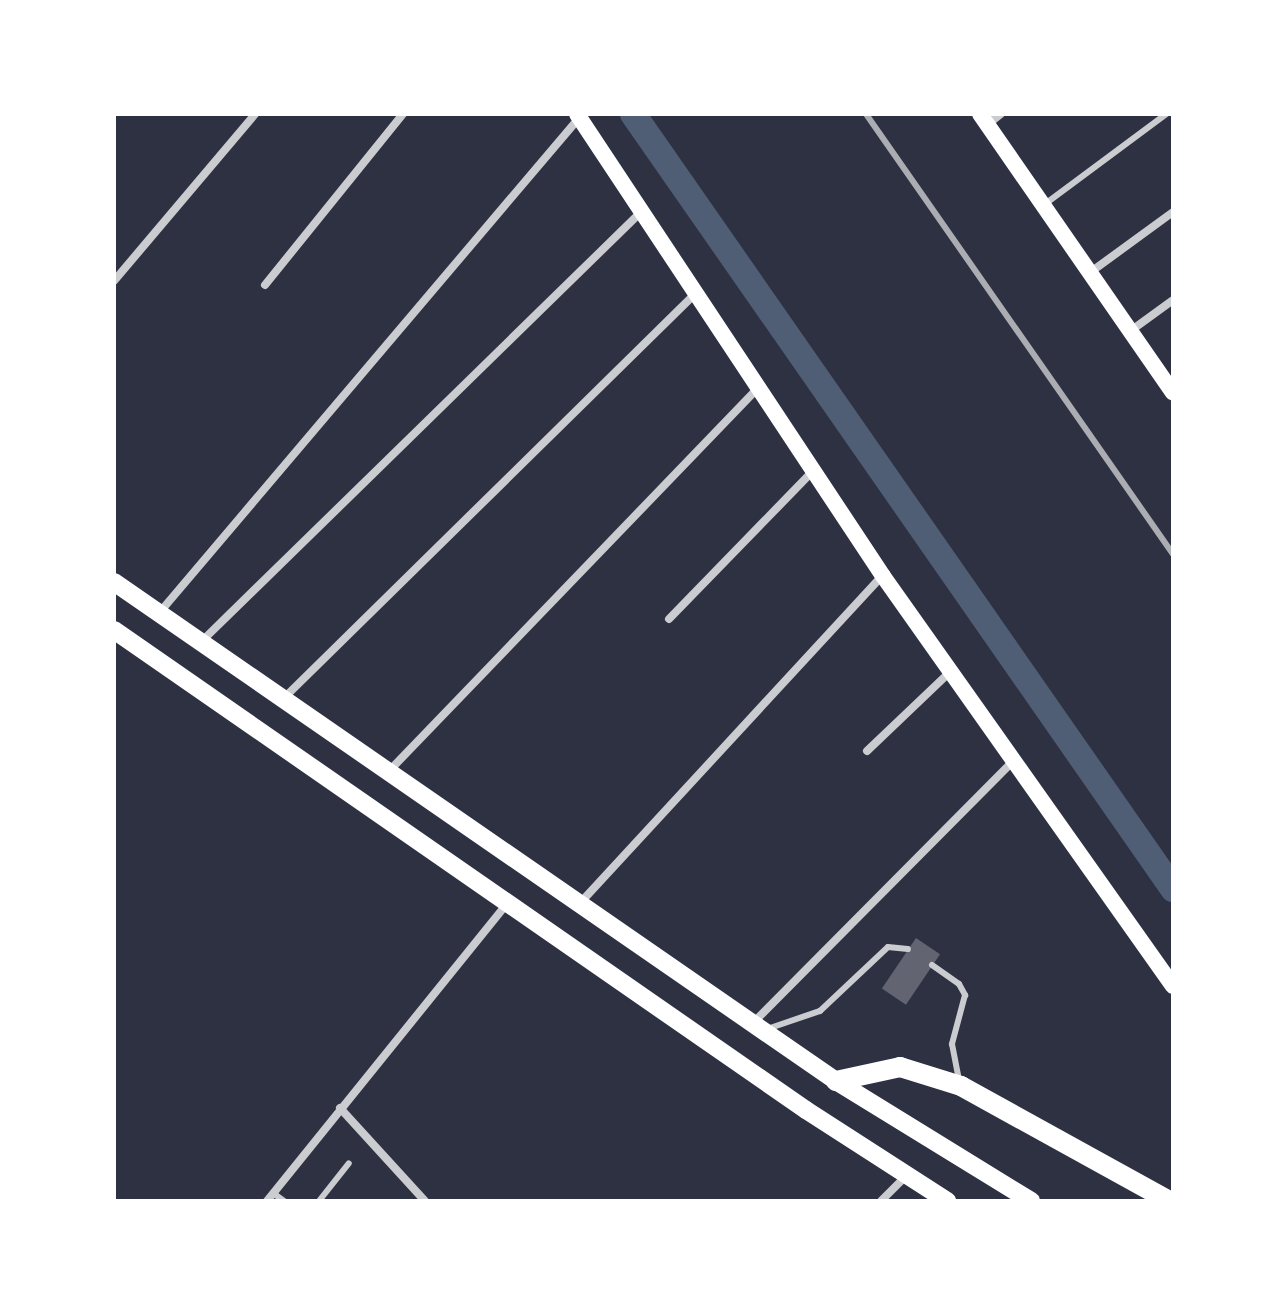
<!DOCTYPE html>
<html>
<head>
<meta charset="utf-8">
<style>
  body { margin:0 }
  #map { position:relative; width:1287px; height:1315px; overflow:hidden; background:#2d3142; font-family:Raleway,sans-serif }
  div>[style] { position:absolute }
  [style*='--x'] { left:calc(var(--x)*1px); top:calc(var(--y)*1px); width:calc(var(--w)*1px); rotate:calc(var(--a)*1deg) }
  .canal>* { height:26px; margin:-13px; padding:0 13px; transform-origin:13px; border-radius:13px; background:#4f5d75 }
  .building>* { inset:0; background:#626471; transform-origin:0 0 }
  .service>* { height:6px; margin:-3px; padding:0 3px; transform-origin:3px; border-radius:3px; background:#caccd0 }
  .minor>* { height:8px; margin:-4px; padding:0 4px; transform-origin:4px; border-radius:4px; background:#caccd0 }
  .secondary>* { height:16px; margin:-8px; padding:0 8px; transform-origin:8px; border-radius:8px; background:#fff }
  .trunk>* { height:18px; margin:-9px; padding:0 9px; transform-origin:9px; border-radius:9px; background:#fff }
  .motorway>* { height:20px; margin:-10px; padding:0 10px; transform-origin:10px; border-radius:10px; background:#fff }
  .rail>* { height:6px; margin:-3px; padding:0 3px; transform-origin:3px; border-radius:3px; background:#abadb3 }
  span { translate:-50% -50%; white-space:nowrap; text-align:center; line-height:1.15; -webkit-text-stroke:8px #fff; paint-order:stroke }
  .frame { position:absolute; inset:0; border:116px solid #fff; pointer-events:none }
</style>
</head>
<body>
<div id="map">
  <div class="canal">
    <div style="--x:633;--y:114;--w:945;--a:55.13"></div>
  </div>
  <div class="building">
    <div style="left:916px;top:938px;width:29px;height:61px;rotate:34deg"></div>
  </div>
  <div class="service">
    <div style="--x:1045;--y:204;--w:151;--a:-36.6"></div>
    <div style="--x:932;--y:965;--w:33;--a:35"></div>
    <div style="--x:959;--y:984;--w:13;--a:61"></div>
    <div style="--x:965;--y:995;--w:51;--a:104.9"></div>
    <div style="--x:952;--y:1044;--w:36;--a:79"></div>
    <div style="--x:770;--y:1028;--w:53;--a:-18.8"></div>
    <div style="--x:820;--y:1011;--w:93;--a:-43.3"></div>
    <div style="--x:888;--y:947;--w:20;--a:6"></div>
    <div style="--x:273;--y:1193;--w:14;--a:36"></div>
    <div style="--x:319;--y:1201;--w:48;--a:-51.7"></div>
  </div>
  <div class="minor">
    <div style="--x:988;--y:124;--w:16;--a:-38"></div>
    <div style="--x:1088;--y:274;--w:105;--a:-36.1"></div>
    <div style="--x:114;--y:281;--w:219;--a:-49.8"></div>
    <div style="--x:265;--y:285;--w:220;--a:-51.1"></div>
    <div style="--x:1129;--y:332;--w:54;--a:-36"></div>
    <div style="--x:160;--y:612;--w:648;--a:-49.7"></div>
    <div style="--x:669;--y:619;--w:206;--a:-45.8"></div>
    <div style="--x:203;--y:640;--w:615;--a:-44.34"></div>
    <div style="--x:286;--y:696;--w:575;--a:-44.51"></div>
    <div style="--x:867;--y:751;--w:115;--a:-43.6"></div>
    <div style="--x:391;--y:769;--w:530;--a:-46.07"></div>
    <div style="--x:582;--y:901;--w:442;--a:-47.3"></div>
    <div style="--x:754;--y:1022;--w:368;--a:-45.2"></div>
    <div style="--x:340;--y:1108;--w:126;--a:47.6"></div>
    <div style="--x:267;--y:1201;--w:382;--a:-51.1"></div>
    <div style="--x:881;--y:1201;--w:35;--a:-45"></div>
  </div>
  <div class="secondary">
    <div style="--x:577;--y:114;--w:554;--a:56.48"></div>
    <div style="--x:883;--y:576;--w:502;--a:54.73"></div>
    <div style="--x:980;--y:114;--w:339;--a:55.3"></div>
  </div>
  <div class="trunk">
    <div style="--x:114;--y:582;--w:878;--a:34.65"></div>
    <div style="--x:836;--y:1081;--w:229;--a:31.6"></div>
    <div style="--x:114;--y:630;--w:842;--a:34.75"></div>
    <div style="--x:806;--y:1110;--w:168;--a:32.8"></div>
  </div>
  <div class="motorway">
    <div style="--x:836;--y:1081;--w:66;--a:-12.3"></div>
    <div style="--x:900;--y:1067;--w:64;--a:17.3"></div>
    <div style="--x:961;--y:1086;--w:238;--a:28.9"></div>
  </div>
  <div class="rail">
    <div style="--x:866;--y:114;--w:537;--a:55.1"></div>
  </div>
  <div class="frame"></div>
</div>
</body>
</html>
